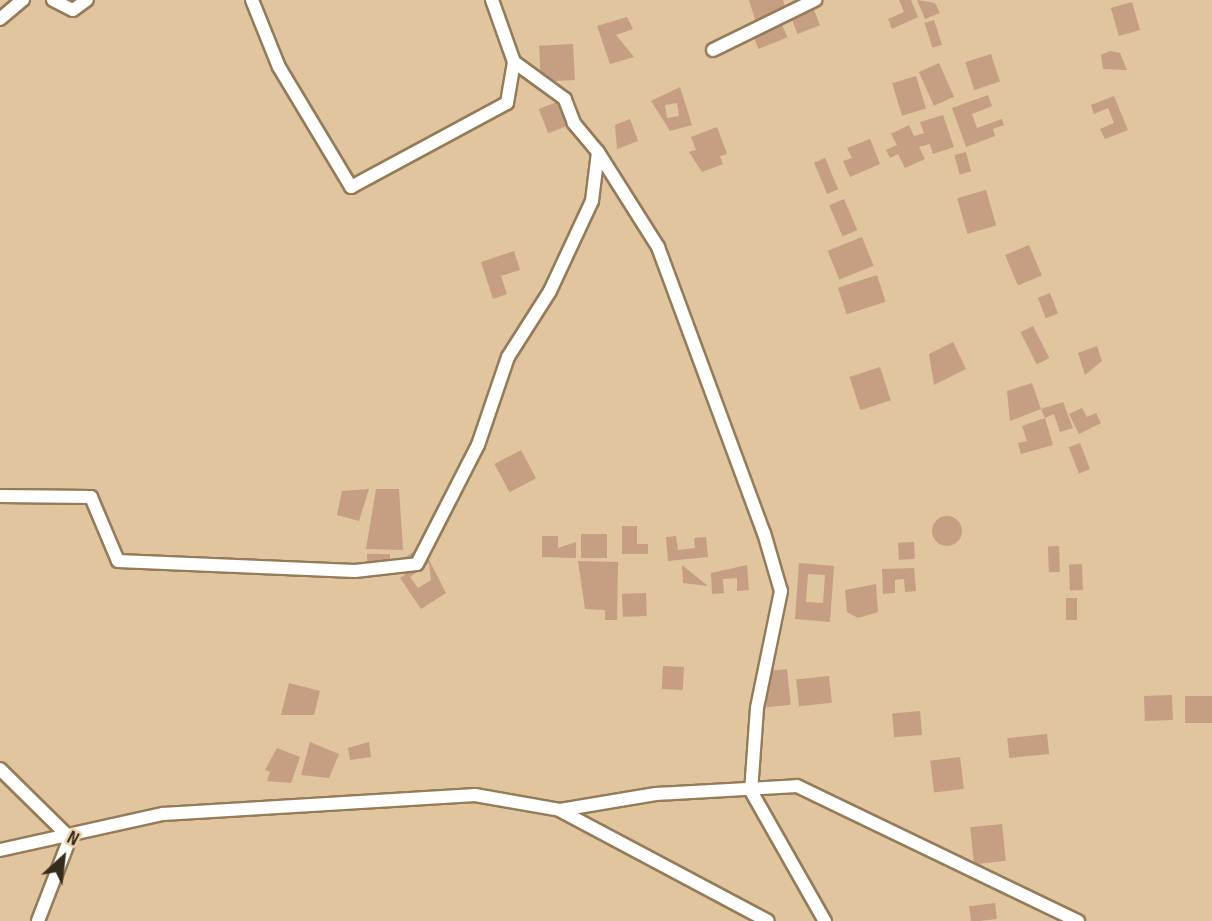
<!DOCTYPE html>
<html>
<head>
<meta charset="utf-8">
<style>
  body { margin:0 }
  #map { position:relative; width:1212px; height:921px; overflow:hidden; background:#e0c59e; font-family:"Sofia Sans Condensed",sans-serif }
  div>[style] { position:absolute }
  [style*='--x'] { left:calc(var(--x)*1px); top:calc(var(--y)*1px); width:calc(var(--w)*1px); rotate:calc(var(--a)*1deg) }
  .building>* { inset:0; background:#c59e83; transform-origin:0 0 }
  .round { border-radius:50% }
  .roads { filter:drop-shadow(2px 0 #957c58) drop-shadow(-2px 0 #957c58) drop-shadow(0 2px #957c58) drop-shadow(0 -2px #957c58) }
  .street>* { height:12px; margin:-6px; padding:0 6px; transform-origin:6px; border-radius:6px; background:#fff }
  span { translate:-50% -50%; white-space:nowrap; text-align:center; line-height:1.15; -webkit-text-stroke:7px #edd1ab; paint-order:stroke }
  .north { position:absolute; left:28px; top:823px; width:70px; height:70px; -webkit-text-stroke:5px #edd1ab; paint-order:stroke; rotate:27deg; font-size:19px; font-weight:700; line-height:28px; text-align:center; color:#362c1c }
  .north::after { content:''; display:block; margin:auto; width:24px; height:32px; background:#362c1c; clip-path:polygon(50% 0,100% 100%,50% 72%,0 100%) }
</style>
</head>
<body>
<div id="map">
  <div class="building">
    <div style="clip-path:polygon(749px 0,783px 0,787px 13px,756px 23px)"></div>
    <div style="clip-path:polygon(899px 0,911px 0,918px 17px,892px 29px,888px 19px,904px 12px)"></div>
    <div style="clip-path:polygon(917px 0,935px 3px,940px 13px,925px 19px)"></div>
    <div style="left:811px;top:2px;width:25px;height:24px;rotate:69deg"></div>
    <div style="left:1132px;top:2px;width:29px;height:22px;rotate:74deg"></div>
    <div style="clip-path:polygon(627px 17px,633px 29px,616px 35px,634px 57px,610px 64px,597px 26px)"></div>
    <div style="left:779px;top:17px;width:22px;height:31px;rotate:68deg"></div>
    <div style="left:934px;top:20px;width:26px;height:10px;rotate:72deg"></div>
    <div style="left:573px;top:44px;width:36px;height:34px;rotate:87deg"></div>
    <div style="clip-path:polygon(1110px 51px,1120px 53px,1127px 70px,1103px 69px,1101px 55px)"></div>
    <div style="left:991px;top:54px;width:29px;height:27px;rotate:72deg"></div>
    <div style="left:939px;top:63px;width:37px;height:22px;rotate:66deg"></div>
    <div style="left:916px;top:76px;width:34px;height:25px;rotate:73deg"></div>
    <div style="clip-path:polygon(evenodd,680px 87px,692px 125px,670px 131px,651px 101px,680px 87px,677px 103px,679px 116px,667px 118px,665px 105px,677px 103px)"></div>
    <div style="clip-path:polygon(988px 95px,992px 106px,972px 114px,977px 128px,1002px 119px,1004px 125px,993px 129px,995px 136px,966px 147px,952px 108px)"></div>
    <div style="clip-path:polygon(1114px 96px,1128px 130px,1105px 139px,1100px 129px,1114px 123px,1108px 108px,1094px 114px,1091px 105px)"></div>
    <div style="left:565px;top:99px;width:26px;height:28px;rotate:69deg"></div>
    <div style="clip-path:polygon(943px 115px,954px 147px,933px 154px,930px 144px,919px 147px,925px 159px,905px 168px,898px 154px,890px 158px,886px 150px,897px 145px,891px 134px,909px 125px,914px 136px,924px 133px,920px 122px)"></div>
    <div style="clip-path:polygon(630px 119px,638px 141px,617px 149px,615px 125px)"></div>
    <div style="clip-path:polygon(717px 127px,727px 154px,720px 156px,723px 164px,702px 172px,689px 152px,696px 150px,691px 137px)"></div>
    <div style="clip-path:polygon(870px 139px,880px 164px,850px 177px,843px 161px,852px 158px,847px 148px)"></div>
    <div style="left:966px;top:152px;width:20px;height:12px;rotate:75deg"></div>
    <div style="left:825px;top:158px;width:34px;height:12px;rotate:67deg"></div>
    <div style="left:986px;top:190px;width:37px;height:30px;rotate:74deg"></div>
    <div style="left:844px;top:199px;width:34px;height:16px;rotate:67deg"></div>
    <div style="left:862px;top:237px;width:31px;height:37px;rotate:68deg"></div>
    <div style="left:1029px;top:245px;width:33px;height:26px;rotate:67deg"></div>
    <div style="clip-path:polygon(514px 251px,520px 270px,501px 276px,507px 294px,493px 299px,481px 262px)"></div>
    <div style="left:877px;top:275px;width:28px;height:41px;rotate:72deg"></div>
    <div style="left:1050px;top:293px;width:22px;height:13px;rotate:69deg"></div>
    <div style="left:1033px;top:326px;width:36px;height:14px;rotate:63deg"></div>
    <div style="clip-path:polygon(953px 342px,966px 369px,934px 385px,929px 354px)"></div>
    <div style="clip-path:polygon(1097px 346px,1102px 361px,1085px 375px,1078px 353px)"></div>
    <div style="left:880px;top:367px;width:35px;height:32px;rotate:72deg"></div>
    <div style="clip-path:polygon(1032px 383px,1041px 409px,1010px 421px,1007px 391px)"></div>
    <div style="clip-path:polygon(1063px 402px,1073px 428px,1060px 432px,1054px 414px,1045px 418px,1041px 409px)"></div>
    <div style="clip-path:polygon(1082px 408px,1087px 417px,1096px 413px,1101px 423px,1079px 434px,1069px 414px)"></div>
    <div style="clip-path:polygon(1045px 418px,1053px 445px,1021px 454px,1018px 443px,1027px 441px,1022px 426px)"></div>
    <div style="left:1080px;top:443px;width:28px;height:12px;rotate:69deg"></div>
    <div style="left:521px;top:450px;width:32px;height:30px;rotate:62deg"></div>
    <div style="clip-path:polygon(369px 489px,359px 521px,337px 515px,342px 491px)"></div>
    <div style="clip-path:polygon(376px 489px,399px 489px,403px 550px,366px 549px)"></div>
    <div class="round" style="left:932px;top:516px;width:30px;height:30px"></div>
    <div style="clip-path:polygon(622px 526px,637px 526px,637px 544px,648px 544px,648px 554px,622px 554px)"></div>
    <div style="left:581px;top:534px;width:26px;height:24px"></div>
    <div style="clip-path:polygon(542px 536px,558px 536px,558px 548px,576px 542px,576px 558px,542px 557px)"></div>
    <div style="clip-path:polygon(676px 536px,678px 550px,695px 548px,694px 538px,706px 537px,708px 557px,668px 561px,666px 537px)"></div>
    <div style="left:914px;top:542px;width:17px;height:16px;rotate:87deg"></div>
    <div style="clip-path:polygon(evenodd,422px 546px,446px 593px,421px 609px,400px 578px,406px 574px,398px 562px,422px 546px,429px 563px,431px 580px,418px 588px,410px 577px,429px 563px)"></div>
    <div style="left:1059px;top:546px;width:26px;height:11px;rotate:88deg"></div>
    <div style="clip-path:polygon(367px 554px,390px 554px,390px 563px,378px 563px,378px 576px,368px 576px)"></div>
    <div style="clip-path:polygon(578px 561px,618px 562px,617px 620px,605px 620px,605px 610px,585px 609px)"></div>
    <div style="clip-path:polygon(evenodd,799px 563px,834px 566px,830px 622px,795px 619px,799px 563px,808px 574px,825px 575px,823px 603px,806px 602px,808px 574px)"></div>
    <div style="left:1082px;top:564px;width:26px;height:13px;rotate:88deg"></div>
    <div style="clip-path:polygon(682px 565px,708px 586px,683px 583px)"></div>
    <div style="clip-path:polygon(747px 565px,749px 590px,737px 591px,737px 578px,723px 579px,724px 593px,712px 594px,711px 573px)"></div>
    <div style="clip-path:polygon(914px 568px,916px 591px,905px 592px,904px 579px,895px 580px,895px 593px,883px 594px,882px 569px)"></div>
    <div style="clip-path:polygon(876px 584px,878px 612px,858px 618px,847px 612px,845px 590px)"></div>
    <div style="left:646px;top:593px;width:23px;height:24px;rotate:88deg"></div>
    <div style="left:1066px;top:598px;width:11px;height:22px"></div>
    <div style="left:663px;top:666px;width:21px;height:23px;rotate:3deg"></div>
    <div style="left:787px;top:669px;width:36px;height:24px;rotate:84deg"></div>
    <div style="left:829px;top:676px;width:27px;height:33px;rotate:84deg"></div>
    <div style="clip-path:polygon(289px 683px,320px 691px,314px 715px,281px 715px)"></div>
    <div style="left:1172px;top:695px;width:25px;height:28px;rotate:88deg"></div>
    <div style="left:1212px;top:696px;width:27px;height:27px;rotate:90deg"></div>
    <div style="left:920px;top:711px;width:24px;height:28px;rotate:85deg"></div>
    <div style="left:1047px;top:734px;width:20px;height:40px;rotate:84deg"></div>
    <div style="clip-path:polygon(310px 742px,339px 754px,329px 778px,301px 775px)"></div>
    <div style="clip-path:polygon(369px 742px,371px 757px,350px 760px,348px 748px)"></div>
    <div style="clip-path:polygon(277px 748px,300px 757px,291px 783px,267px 781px,270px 772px,265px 770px)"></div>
    <div style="left:960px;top:757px;width:32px;height:30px;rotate:83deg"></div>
    <div style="left:1002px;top:824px;width:37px;height:32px;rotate:84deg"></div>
    <div style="left:995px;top:903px;width:16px;height:26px;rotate:83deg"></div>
  </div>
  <div class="roads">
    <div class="street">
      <div style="--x:53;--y:0;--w:22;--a:27"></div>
      <div style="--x:73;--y:10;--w:17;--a:-36"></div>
      <div style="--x:252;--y:0;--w:72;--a:68.1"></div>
      <div style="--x:279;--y:67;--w:140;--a:59"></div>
      <div style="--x:351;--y:187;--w:177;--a:-28.3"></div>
      <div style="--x:507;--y:103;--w:42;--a:-80.3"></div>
      <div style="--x:0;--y:19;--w:30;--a:-40"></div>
      <div style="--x:713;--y:50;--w:114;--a:-26.1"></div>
      <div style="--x:598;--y:152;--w:112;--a:57.7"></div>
      <div style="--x:658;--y:247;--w:305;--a:69.7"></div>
      <div style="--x:764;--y:533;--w:60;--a:73.7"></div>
      <div style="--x:781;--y:591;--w:119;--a:101.6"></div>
      <div style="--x:757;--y:708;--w:83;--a:94.1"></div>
      <div style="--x:751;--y:791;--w:150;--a:60.4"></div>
      <div style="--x:0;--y:496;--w:91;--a:0.6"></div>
      <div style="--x:91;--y:497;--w:69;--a:67.1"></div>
      <div style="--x:118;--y:561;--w:237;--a:2.4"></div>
      <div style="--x:355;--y:571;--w:62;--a:-6.4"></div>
      <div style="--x:417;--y:564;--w:134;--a:-62.9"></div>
      <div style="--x:478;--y:445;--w:93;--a:-71.2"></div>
      <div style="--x:508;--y:357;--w:78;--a:-57.5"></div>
      <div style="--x:550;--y:291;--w:99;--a:-65"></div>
      <div style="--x:592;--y:201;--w:49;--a:-83"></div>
      <div style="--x:598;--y:152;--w:38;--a:-130"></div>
      <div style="--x:574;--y:123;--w:26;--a:-111"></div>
      <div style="--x:565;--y:99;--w:63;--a:-144"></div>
      <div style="--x:514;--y:62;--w:66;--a:-109.5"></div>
      <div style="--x:0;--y:769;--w:98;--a:44.6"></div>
      <div style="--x:70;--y:838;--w:89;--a:111.1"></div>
      <div style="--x:561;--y:811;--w:234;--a:28"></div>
      <div style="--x:0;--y:850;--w:167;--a:-12.5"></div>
      <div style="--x:163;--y:814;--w:313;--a:-3.5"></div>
      <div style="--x:475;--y:795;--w:86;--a:10"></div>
      <div style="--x:560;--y:810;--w:97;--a:-9.5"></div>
      <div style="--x:656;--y:794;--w:141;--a:-3.2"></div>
      <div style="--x:797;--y:786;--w:312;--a:25.7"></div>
    </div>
  </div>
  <div class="north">N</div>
</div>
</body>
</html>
